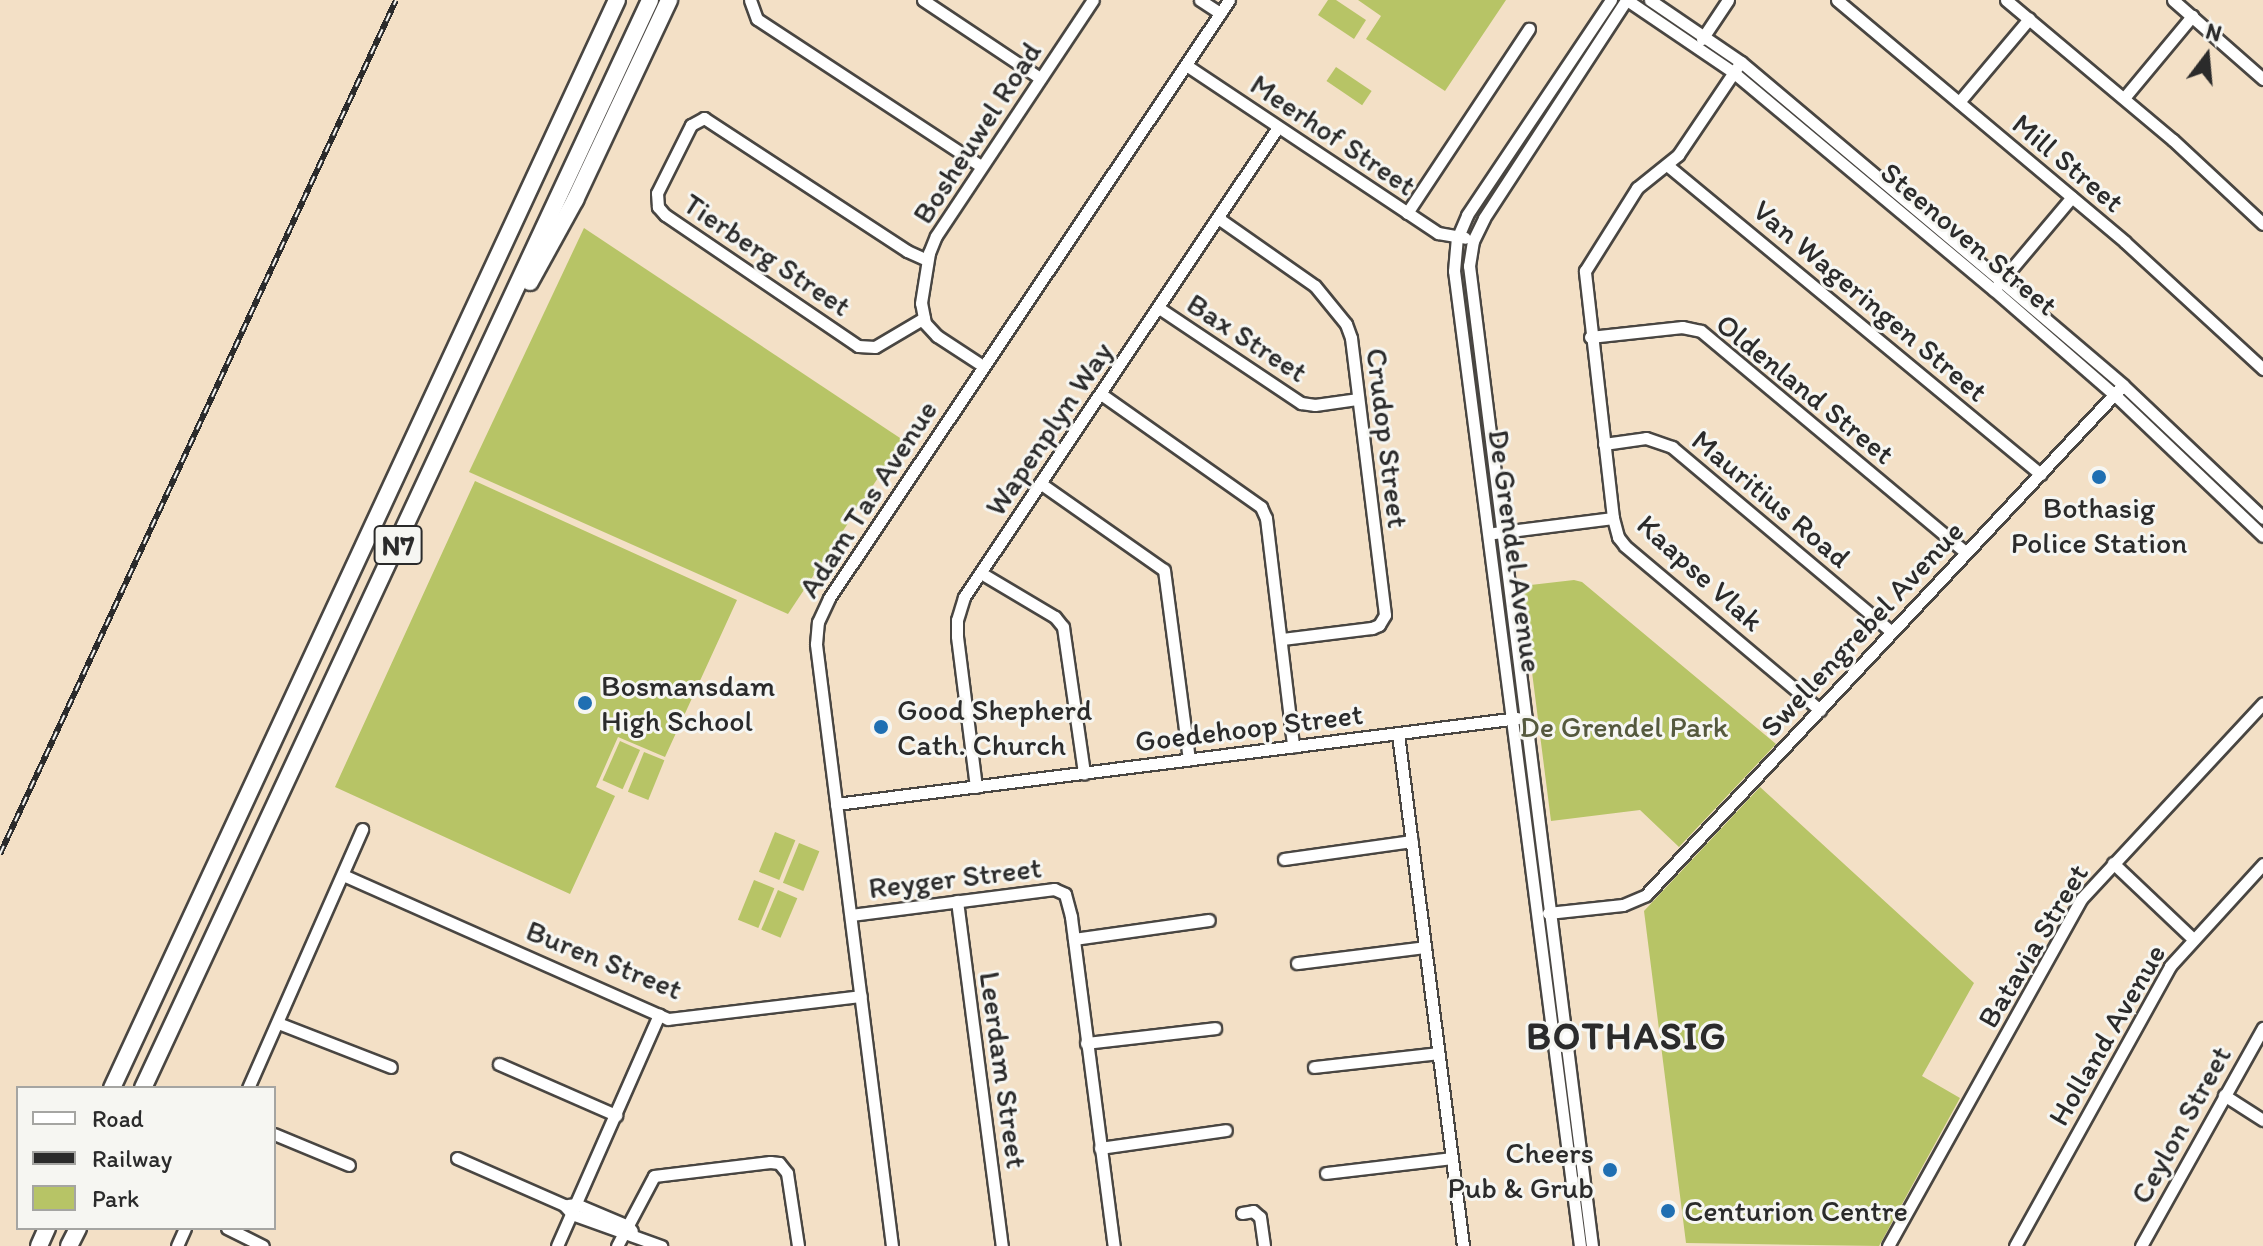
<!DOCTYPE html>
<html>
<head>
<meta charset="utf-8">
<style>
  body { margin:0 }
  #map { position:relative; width:2263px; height:1246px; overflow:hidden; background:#f3e0c6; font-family:Itim,sans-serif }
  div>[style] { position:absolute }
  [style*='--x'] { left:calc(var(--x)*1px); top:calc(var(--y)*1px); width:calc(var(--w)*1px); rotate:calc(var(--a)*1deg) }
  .green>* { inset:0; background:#b7c466; transform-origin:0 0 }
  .roads { filter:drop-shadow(2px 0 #494642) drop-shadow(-2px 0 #494642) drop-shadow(0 2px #494642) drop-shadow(0 -2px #494642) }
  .minor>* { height:11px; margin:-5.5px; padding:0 5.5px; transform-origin:5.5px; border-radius:5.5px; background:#fff }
  .highway>* { height:16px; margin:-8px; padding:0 8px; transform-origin:8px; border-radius:8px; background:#fff }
  .rail>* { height:6px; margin-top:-3px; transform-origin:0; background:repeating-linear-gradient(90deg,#f6f6f2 0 9px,#2b2b2b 0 18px); box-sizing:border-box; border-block:2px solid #2b2b2b }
  .dots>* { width:22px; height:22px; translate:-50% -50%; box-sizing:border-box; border:4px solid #f6f6f2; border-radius:50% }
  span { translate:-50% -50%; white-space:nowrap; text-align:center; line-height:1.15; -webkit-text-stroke:6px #f6f6f2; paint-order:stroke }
  .shield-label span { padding:2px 6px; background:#f6f6f2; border:2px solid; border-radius:6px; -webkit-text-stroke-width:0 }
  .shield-label { font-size:28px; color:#2b2b2b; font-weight:700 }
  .street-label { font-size:30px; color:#2b2b2b }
  .poi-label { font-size:30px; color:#2b2b2b }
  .left { translate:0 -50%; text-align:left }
  .right { translate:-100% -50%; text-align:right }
  .park-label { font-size:30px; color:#55593d }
  .district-label { font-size:38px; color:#2b2b2b; font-weight:700; letter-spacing:2px }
  .legend { position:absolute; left:16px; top:1086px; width:260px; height:144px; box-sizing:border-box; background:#f6f6f2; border:2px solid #a5a5a2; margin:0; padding:10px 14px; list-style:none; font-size:24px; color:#2b2b2b }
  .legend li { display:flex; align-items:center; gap:16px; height:40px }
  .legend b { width:40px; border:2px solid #a5a5a2 }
  .north { position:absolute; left:2167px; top:16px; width:80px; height:80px; -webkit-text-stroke:6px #f6f6f2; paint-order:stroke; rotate:16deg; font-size:22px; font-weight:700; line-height:32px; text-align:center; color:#2b2b2b }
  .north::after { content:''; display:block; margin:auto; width:28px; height:36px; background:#2b2b2b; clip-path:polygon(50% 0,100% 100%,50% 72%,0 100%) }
</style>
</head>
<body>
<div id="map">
  <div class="green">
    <div style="clip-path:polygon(1328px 0,1336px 0,1366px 20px,1354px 39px,1318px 15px)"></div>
    <div style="clip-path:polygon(1358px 0,1506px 0,1445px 91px,1366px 39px,1381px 16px)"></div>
    <div style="left:1336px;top:67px;width:43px;height:17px;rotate:34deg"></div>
    <div style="clip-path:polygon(584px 228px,903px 440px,788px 614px,469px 472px)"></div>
    <div style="clip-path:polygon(475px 481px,737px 600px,665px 757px,618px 737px,596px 787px,615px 796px,570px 894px,335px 787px)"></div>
    <div style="clip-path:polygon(1574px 580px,1582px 582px,1776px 744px,1679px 847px,1640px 810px,1551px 821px,1521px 586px)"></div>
    <div style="left:620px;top:741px;width:22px;height:43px;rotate:24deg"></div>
    <div style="left:644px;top:752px;width:22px;height:43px;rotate:22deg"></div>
    <div style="clip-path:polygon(1760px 787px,1974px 983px,1922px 1076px,1960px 1098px,1879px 1246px,1686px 1243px,1644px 911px)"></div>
    <div style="left:775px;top:832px;width:22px;height:43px;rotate:22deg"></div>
    <div style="left:799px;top:843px;width:22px;height:43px;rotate:22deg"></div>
    <div style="left:754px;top:880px;width:22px;height:43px;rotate:22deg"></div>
    <div style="left:778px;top:890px;width:21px;height:43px;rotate:23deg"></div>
  </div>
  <div class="roads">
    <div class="minor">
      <div style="--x:750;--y:0;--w:20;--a:70"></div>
      <div style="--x:757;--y:19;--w:268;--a:33.3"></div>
      <div style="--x:923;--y:0;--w:141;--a:33.7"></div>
      <div style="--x:1200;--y:0;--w:24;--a:33"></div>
      <div style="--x:1627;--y:0;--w:128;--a:34.2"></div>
      <div style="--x:1733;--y:72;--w:340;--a:39.9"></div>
      <div style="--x:1994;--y:290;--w:160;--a:41"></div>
      <div style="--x:2115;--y:395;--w:204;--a:43.6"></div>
      <div style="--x:1650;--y:0;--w:110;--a:34.3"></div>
      <div style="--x:1741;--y:62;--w:340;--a:40.1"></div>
      <div style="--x:2001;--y:281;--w:160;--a:40.4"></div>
      <div style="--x:2123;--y:385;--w:193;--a:43.5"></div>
      <div style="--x:1837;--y:0;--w:376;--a:40"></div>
      <div style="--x:2125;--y:242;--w:188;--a:42.6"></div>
      <div style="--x:2006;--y:0;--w:218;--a:40"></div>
      <div style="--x:2173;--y:140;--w:123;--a:43"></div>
      <div style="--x:2173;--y:0;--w:120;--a:41.3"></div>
      <div style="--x:1702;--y:39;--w:47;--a:-56.3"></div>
      <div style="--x:1186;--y:65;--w:303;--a:33.7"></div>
      <div style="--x:1438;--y:233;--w:27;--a:10"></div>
      <div style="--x:2124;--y:98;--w:107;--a:-50.3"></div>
      <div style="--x:1959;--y:102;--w:109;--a:-49.9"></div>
      <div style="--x:1667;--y:165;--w:485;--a:39.6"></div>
      <div style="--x:1407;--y:213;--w:221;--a:-56.5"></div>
      <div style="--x:1218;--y:218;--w:118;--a:35"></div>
      <div style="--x:1315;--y:286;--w:49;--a:50.8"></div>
      <div style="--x:1346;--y:324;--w:15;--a:70"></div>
      <div style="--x:1351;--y:338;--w:279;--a:83"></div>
      <div style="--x:1385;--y:615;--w:12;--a:121"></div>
      <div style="--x:1379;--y:625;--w:8;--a:157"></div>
      <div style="--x:1372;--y:628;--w:91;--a:173"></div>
      <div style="--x:1997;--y:286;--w:116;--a:-49.9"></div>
      <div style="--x:1159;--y:308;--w:171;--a:33.8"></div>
      <div style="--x:1301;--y:403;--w:14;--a:8"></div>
      <div style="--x:1315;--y:405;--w:42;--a:-8.1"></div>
      <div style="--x:924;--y:318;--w:57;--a:149.4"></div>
      <div style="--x:875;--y:347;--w:17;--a:-177"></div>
      <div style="--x:858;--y:346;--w:233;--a:-145.8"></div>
      <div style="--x:665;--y:215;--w:11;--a:-131"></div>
      <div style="--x:658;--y:207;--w:14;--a:-94"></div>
      <div style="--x:657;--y:193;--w:76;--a:-63.4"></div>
      <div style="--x:691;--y:125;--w:15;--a:-28"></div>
      <div style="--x:704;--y:118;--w:243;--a:33.2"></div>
      <div style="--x:907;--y:251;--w:22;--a:24"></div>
      <div style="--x:1590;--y:337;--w:93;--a:-6.2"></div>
      <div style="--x:1682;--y:327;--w:19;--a:12"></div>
      <div style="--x:1701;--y:331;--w:344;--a:39.9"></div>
      <div style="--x:983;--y:366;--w:55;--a:-146.9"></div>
      <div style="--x:937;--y:336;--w:18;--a:-133"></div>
      <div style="--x:925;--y:323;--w:20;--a:-101"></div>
      <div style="--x:921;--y:303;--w:51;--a:-80.9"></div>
      <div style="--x:929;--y:253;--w:18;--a:-68"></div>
      <div style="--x:936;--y:236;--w:283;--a:-56.4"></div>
      <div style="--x:1101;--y:394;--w:196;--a:35.2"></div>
      <div style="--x:1261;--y:507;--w:12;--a:66"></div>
      <div style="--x:1266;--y:518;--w:230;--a:83.2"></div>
      <div style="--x:1604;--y:444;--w:42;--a:-8.1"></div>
      <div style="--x:1646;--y:438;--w:28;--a:19"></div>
      <div style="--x:1672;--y:447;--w:287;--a:40.1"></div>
      <div style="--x:1040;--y:483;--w:151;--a:35.1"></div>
      <div style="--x:1164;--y:570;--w:191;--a:82.5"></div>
      <div style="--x:1613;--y:518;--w:249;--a:-96.5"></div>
      <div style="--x:1585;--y:271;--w:98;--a:-57.9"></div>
      <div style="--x:1637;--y:188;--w:53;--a:-38.8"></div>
      <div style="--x:1678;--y:155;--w:107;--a:-56"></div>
      <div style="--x:1494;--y:533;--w:120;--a:-7.2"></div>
      <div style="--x:1613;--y:518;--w:20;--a:75"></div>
      <div style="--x:1618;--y:537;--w:11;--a:52"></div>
      <div style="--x:1625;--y:546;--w:255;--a:40.1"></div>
      <div style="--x:981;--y:573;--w:86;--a:30.7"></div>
      <div style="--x:1055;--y:617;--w:13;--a:51"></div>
      <div style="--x:1063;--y:627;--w:148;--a:81.8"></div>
      <div style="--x:1398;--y:734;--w:516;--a:82.76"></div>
      <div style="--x:976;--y:787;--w:152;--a:-97.2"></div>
      <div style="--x:957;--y:636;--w:16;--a:-90"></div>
      <div style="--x:957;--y:620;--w:24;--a:-73"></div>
      <div style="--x:964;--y:597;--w:565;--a:-56.25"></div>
      <div style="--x:836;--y:804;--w:687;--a:-7.19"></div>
      <div style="--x:1284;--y:859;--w:129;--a:-8"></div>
      <div style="--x:2113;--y:863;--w:110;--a:43.5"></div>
      <div style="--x:343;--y:875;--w:355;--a:23.9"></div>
      <div style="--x:668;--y:1019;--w:194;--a:-6.8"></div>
      <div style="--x:957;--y:901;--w:348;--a:82.6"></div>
      <div style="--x:1548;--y:913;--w:75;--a:-6.1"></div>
      <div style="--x:1623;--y:905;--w:25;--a:-23"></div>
      <div style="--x:1646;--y:895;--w:698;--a:-46.91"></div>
      <div style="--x:851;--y:915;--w:205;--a:-7.3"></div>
      <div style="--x:1054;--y:889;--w:12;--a:24"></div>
      <div style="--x:1065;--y:894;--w:24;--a:75"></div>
      <div style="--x:1071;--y:917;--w:332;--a:82.6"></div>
      <div style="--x:1074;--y:939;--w:136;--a:-8"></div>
      <div style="--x:1297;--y:963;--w:129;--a:-7.1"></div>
      <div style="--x:278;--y:1023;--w:121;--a:21.3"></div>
      <div style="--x:1086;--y:1043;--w:130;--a:-6.6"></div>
      <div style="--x:499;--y:1064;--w:128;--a:23.6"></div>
      <div style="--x:1314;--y:1067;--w:125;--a:-6.4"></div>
      <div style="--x:248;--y:1088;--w:283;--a:-66.2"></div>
      <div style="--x:2224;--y:1095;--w:46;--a:32.7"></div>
      <div style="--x:274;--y:1134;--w:81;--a:22.5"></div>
      <div style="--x:1100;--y:1148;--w:127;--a:-8.1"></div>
      <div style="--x:457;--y:1158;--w:117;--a:23.7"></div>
      <div style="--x:564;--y:1205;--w:12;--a:48"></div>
      <div style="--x:572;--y:1214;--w:95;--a:19.8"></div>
      <div style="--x:1326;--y:1173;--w:126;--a:-6.8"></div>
      <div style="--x:568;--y:1205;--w:8;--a:-7"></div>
      <div style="--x:576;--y:1204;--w:56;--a:22.9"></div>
      <div style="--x:628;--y:1226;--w:6;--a:51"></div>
      <div style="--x:1242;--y:1213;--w:11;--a:-10"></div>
      <div style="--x:1253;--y:1211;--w:9;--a:41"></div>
      <div style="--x:1260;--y:1217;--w:29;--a:82"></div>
      <div style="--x:227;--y:1228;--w:40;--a:26.6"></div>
      <div style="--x:177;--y:1246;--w:20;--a:-66"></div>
      <div style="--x:557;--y:1246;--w:253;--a:-66.2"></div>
      <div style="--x:617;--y:1246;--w:79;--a:-62.1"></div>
      <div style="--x:654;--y:1176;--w:117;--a:-6.9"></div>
      <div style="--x:770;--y:1162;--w:9;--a:6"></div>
      <div style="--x:779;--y:1163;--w:13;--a:51"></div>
      <div style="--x:787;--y:1173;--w:74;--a:81.4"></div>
      <div style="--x:892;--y:1246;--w:607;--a:-97.2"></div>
      <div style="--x:816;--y:644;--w:22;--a:-85"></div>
      <div style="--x:818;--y:622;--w:26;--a:-65"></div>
      <div style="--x:829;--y:598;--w:719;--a:-56.22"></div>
      <div style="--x:1580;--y:1246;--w:983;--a:-97.36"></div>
      <div style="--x:1454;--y:271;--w:32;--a:-85"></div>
      <div style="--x:1457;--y:239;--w:26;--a:-67"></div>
      <div style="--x:1467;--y:215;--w:259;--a:-56.2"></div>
      <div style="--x:1592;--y:1246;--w:988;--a:-97.15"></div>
      <div style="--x:1469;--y:266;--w:25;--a:-81"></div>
      <div style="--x:1473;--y:241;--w:25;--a:-64"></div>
      <div style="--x:1484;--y:218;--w:260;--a:-56.9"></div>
      <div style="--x:1888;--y:1246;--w:398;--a:-60.9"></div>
      <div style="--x:2082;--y:898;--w:266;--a:-47.1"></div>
      <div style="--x:2015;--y:1246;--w:320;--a:-61"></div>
      <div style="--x:2170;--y:966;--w:138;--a:-47.6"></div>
      <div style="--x:2141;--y:1246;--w:250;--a:-60.8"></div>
    </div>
    <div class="highway">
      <div style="--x:530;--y:282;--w:94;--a:-61.2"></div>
      <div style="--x:575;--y:200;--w:221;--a:-64.8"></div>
      <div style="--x:112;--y:1088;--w:1199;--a:-65.1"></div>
      <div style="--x:143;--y:1088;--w:1200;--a:-65.01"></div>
      <div style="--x:39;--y:1246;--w:20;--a:-66"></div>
      <div style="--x:69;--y:1246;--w:20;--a:-63"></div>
    </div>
  </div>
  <div class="rail">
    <div style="--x:0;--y:854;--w:941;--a:-65.12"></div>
  </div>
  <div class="dots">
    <div style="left:2099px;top:477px;background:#1f6fb2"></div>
    <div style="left:585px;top:703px;background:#1f6fb2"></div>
    <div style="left:881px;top:727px;background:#1f6fb2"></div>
    <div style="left:1610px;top:1170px;background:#1f6fb2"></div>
    <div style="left:1668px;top:1211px;background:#1f6fb2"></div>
  </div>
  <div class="shield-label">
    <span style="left:398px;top:545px">N7</span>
  </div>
  <div class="street-label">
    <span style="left:977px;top:133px;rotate:-57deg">Bosheuwel Road</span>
    <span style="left:1333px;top:135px;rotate:34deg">Meerhof Street</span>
    <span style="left:2068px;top:163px;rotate:40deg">Mill Street</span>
    <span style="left:1969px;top:239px;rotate:40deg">Steenoven Street</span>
    <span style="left:767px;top:255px;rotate:34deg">Tierberg Street</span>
    <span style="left:1870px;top:301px;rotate:40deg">Van Wageringen Street</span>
    <span style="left:1247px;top:338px;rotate:33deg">Bax Street</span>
    <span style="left:1805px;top:389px;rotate:39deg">Oldenland Street</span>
    <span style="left:1049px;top:429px;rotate:-56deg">Wapenplyn Way</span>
    <span style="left:1387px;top:438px;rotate:83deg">Crudop Street</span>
    <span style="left:868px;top:499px;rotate:-57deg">Adam Tas Avenue</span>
    <span style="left:1771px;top:499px;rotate:40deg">Mauritius Road</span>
    <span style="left:1515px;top:551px;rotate:82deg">De Grendel Avenue</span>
    <span style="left:1700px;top:573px;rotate:42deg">Kaapse Vlak</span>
    <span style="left:1862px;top:629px;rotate:-47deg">Swellengrebel Avenue</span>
    <span style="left:1249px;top:728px;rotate:-7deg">Goedehoop Street</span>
    <span style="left:955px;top:878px;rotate:-7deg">Reyger Street</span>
    <span style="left:2033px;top:946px;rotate:-59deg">Batavia Street</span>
    <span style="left:604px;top:960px;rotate:22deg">Buren Street</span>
    <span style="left:2107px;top:1035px;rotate:-60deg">Holland Avenue</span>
    <span style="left:1003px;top:1070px;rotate:82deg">Leerdam Street</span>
    <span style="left:2181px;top:1125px;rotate:-61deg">Ceylon Street</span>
  </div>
  <div class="poi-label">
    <span style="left:2099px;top:525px">Bothasig<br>Police Station</span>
    <span class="left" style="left:601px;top:703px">Bosmansdam<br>High School</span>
    <span class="left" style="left:897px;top:727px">Good Shepherd<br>Cath. Church</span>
    <span class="right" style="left:1594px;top:1170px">Cheers<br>Pub &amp; Grub</span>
    <span class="left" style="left:1684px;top:1211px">Centurion Centre</span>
  </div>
  <div class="park-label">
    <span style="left:1624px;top:727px">De Grendel Park</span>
  </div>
  <div class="district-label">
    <span style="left:1627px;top:1037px">BOTHASIG</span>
  </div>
  <ul class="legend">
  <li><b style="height:10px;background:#fff"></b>Road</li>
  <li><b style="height:10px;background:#2b2b2b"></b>Railway</li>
  <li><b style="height:22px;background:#b7c466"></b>Park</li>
  </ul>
  <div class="north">N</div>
</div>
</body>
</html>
